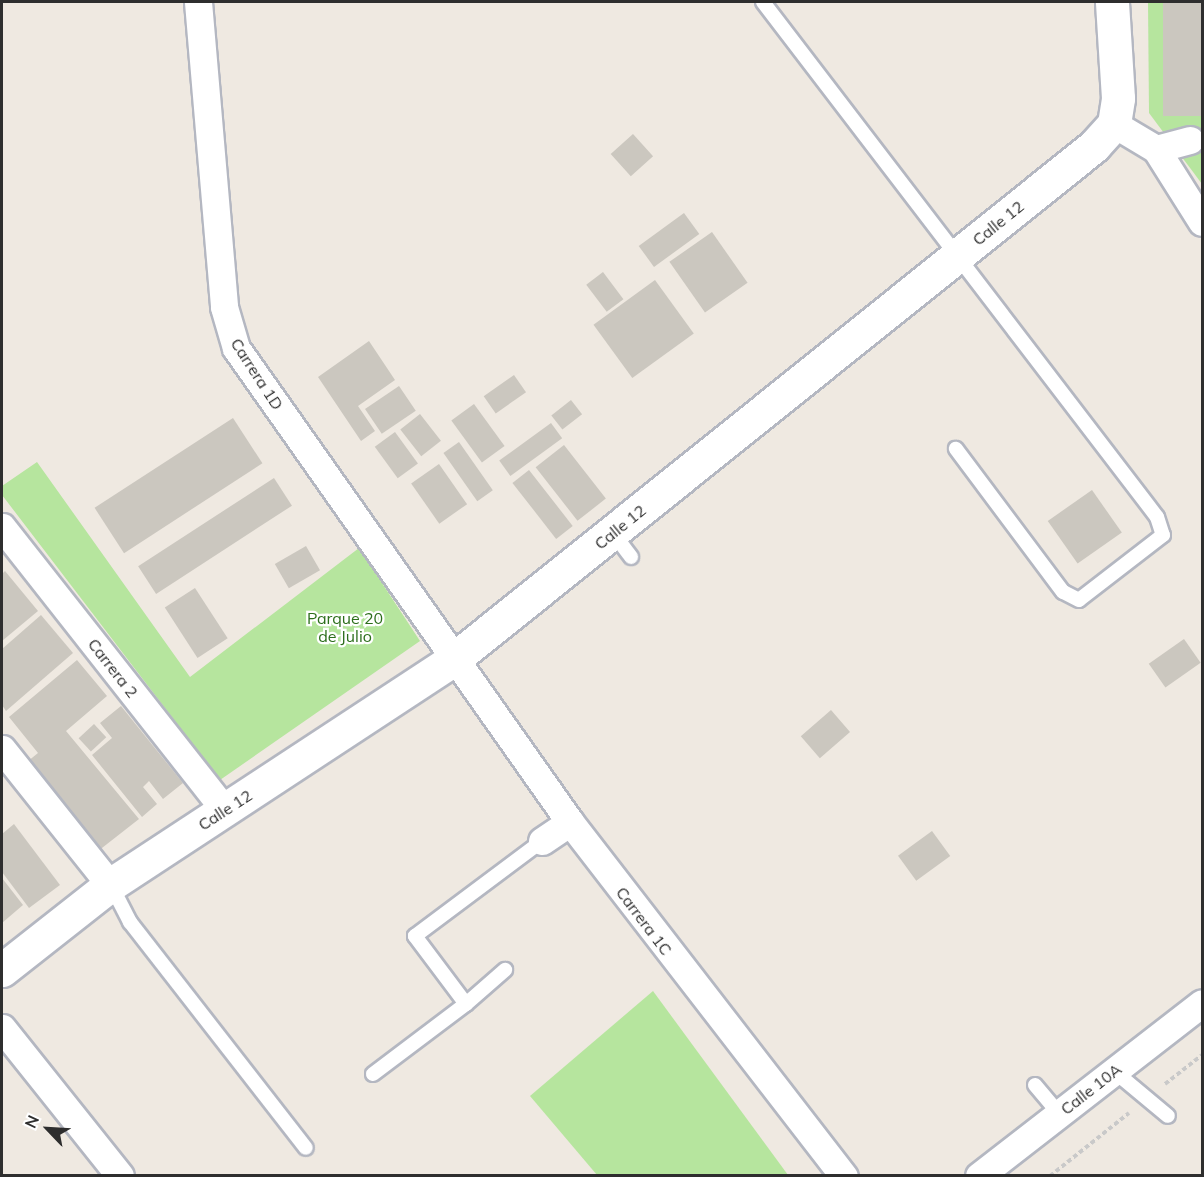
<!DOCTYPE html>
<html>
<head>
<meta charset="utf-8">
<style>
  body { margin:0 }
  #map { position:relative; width:1204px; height:1177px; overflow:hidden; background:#efe9e1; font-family:Mulish,sans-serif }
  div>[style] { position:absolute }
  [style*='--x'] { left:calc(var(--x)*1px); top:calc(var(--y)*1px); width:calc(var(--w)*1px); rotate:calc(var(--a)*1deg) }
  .green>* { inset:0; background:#b6e59e }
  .building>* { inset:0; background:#cbc7bf; transform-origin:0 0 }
  .path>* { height:4px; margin-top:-2px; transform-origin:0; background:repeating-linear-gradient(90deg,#c9c9c9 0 4.5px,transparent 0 7.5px) }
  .roads { filter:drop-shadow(2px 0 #b4b7c1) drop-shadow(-2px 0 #b4b7c1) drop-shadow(0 2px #b4b7c1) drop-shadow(0 -2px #b4b7c1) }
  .lane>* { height:14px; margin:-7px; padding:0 7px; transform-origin:7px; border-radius:7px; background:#fff }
  .street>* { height:27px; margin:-13.5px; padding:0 13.5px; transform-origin:13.5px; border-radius:13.5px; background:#fff }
  .secondary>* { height:33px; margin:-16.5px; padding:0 16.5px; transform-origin:16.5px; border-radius:16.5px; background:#fff }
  span { translate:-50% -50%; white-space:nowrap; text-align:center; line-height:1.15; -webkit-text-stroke:4.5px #fff; paint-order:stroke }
  .street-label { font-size:16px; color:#2e2e2e }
  .park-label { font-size:16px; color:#2c6e1b }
  .frame { position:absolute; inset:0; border:3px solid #2e2e2e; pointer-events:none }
  .north { position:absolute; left:18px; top:1099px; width:60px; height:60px; -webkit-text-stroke:4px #fff; paint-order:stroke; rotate:295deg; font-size:16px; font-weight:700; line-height:24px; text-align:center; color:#2e2e2e }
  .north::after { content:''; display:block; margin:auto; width:21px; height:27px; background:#2e2e2e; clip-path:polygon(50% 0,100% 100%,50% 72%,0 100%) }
</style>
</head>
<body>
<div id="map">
  <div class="green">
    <div style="clip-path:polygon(1148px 2px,1202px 2px,1202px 184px,1149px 113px)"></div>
    <div style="clip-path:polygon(37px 462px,190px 677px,359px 548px,420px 641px,220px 780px,2px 495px,2px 486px)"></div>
    <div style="clip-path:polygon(653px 991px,788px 1175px,597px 1175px,530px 1096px)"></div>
  </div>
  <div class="building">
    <div style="left:1163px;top:2px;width:39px;height:114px"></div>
    <div style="left:633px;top:134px;width:30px;height:30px;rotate:48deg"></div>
    <div style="left:684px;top:213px;width:26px;height:56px;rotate:54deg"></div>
    <div style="left:712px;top:232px;width:62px;height:52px;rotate:55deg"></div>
    <div style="left:603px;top:272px;width:34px;height:21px;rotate:53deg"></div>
    <div style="left:655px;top:280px;width:66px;height:76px;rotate:54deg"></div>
    <div style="clip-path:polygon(369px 341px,395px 380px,358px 406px,375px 431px,361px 441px,318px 377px)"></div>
    <div style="left:514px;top:375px;width:21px;height:37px;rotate:55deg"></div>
    <div style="left:399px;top:386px;width:30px;height:41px;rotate:56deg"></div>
    <div style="left:571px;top:400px;width:18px;height:25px;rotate:52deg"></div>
    <div style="left:474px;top:404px;width:52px;height:28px;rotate:54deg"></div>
    <div style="left:420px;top:414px;width:34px;height:25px;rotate:52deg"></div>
    <div style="left:233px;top:418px;width:54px;height:165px;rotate:57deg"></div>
    <div style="left:551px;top:423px;width:19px;height:64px;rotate:54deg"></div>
    <div style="left:395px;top:432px;width:39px;height:25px;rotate:54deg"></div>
    <div style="left:459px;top:442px;width:59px;height:19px;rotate:55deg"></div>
    <div style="left:564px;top:445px;width:68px;height:36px;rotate:52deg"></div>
    <div style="left:439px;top:464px;width:49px;height:34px;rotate:55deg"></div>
    <div style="left:529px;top:470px;width:71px;height:21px;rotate:52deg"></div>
    <div style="left:274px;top:478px;width:33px;height:162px;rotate:57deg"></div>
    <div style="left:1092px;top:490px;width:52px;height:54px;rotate:55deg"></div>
    <div style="left:306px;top:546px;width:28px;height:36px;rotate:60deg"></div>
    <div style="clip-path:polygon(5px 571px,38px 611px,2px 641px,2px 574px)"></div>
    <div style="left:195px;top:588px;width:60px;height:36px;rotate:57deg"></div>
    <div style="clip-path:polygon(41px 615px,73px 653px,6px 711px,2px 705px,2px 649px)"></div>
    <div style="left:1184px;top:639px;width:29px;height:43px;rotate:55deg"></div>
    <div style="clip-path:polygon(77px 660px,107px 696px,66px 731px,139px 819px,93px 855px,22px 766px,38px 753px,9px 717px)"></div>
    <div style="clip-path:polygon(121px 706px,183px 783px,163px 799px,149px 781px,143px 787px,157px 804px,142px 817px,92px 755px,112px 738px,100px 723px)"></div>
    <div style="left:831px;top:710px;width:29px;height:40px;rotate:49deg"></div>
    <div style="left:94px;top:724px;width:18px;height:21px;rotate:47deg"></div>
    <div style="clip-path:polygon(14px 824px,60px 885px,29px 908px,2px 872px,2px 834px)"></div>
    <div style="left:932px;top:831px;width:31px;height:42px;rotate:54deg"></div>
    <div style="clip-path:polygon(2px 878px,23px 905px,2px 923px)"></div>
  </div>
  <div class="path">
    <div style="--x:1165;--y:1084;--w:47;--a:-38.1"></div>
    <div style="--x:1050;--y:1176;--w:101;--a:-38.6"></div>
  </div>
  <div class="roads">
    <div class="lane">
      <div style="--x:763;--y:2;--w:648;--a:52.58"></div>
      <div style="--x:1157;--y:517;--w:19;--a:72"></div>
      <div style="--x:1163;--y:535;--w:106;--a:142.3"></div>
      <div style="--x:1079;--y:600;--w:18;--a:-153"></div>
      <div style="--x:1063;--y:592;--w:179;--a:-126.8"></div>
      <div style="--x:613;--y:533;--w:30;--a:53"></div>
      <div style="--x:111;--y:885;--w:42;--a:62.8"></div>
      <div style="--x:130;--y:922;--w:286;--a:52.1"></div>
      <div style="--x:466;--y:1004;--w:52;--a:-41.1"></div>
      <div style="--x:1114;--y:1071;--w:70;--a:39.8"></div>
      <div style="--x:373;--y:1074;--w:116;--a:-37"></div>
      <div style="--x:466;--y:1004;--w:85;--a:-126.9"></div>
      <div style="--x:415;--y:936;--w:159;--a:-36.8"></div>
      <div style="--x:1035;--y:1085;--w:38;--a:50"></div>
    </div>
    <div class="street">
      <div style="--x:198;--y:2;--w:306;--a:85.1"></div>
      <div style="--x:224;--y:307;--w:43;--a:73.7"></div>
      <div style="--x:236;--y:348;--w:580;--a:54.83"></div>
      <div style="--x:570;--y:822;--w:448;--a:52.3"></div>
      <div style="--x:1114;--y:124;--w:49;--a:30.8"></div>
      <div style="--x:1156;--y:149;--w:86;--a:57.8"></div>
      <div style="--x:1156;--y:149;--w:35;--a:-15"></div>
      <div style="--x:2;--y:527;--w:360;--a:51.8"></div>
      <div style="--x:2;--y:749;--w:174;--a:51.5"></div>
      <div style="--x:542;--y:841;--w:34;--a:-34"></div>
      <div style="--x:2;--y:1028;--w:189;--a:51.4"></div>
      <div style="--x:979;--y:1176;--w:282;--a:-37.8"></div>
    </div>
    <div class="secondary">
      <div style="--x:2;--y:970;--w:137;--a:-38.2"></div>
      <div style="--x:110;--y:885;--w:412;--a:-33.3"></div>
      <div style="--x:454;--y:659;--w:820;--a:-38.71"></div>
      <div style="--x:1094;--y:146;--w:30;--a:-48"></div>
      <div style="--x:1114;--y:124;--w:26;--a:-81"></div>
      <div style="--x:1118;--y:98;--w:96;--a:-93.6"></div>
    </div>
  </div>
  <div class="street-label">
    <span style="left:998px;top:223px;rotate:-39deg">Calle 12</span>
    <span style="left:257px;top:374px;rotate:57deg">Carrera 1D</span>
    <span style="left:620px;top:527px;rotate:-39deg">Calle 12</span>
    <span style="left:113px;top:668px;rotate:52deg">Carrera 2</span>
    <span style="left:225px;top:810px;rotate:-33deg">Calle 12</span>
    <span style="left:644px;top:921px;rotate:53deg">Carrera 1C</span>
    <span style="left:1091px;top:1089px;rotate:-38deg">Calle 10A</span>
  </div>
  <div class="park-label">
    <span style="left:345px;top:627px">Parque 20<br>de Julio</span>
  </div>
  <div class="frame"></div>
  <div class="north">N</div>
</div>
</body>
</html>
